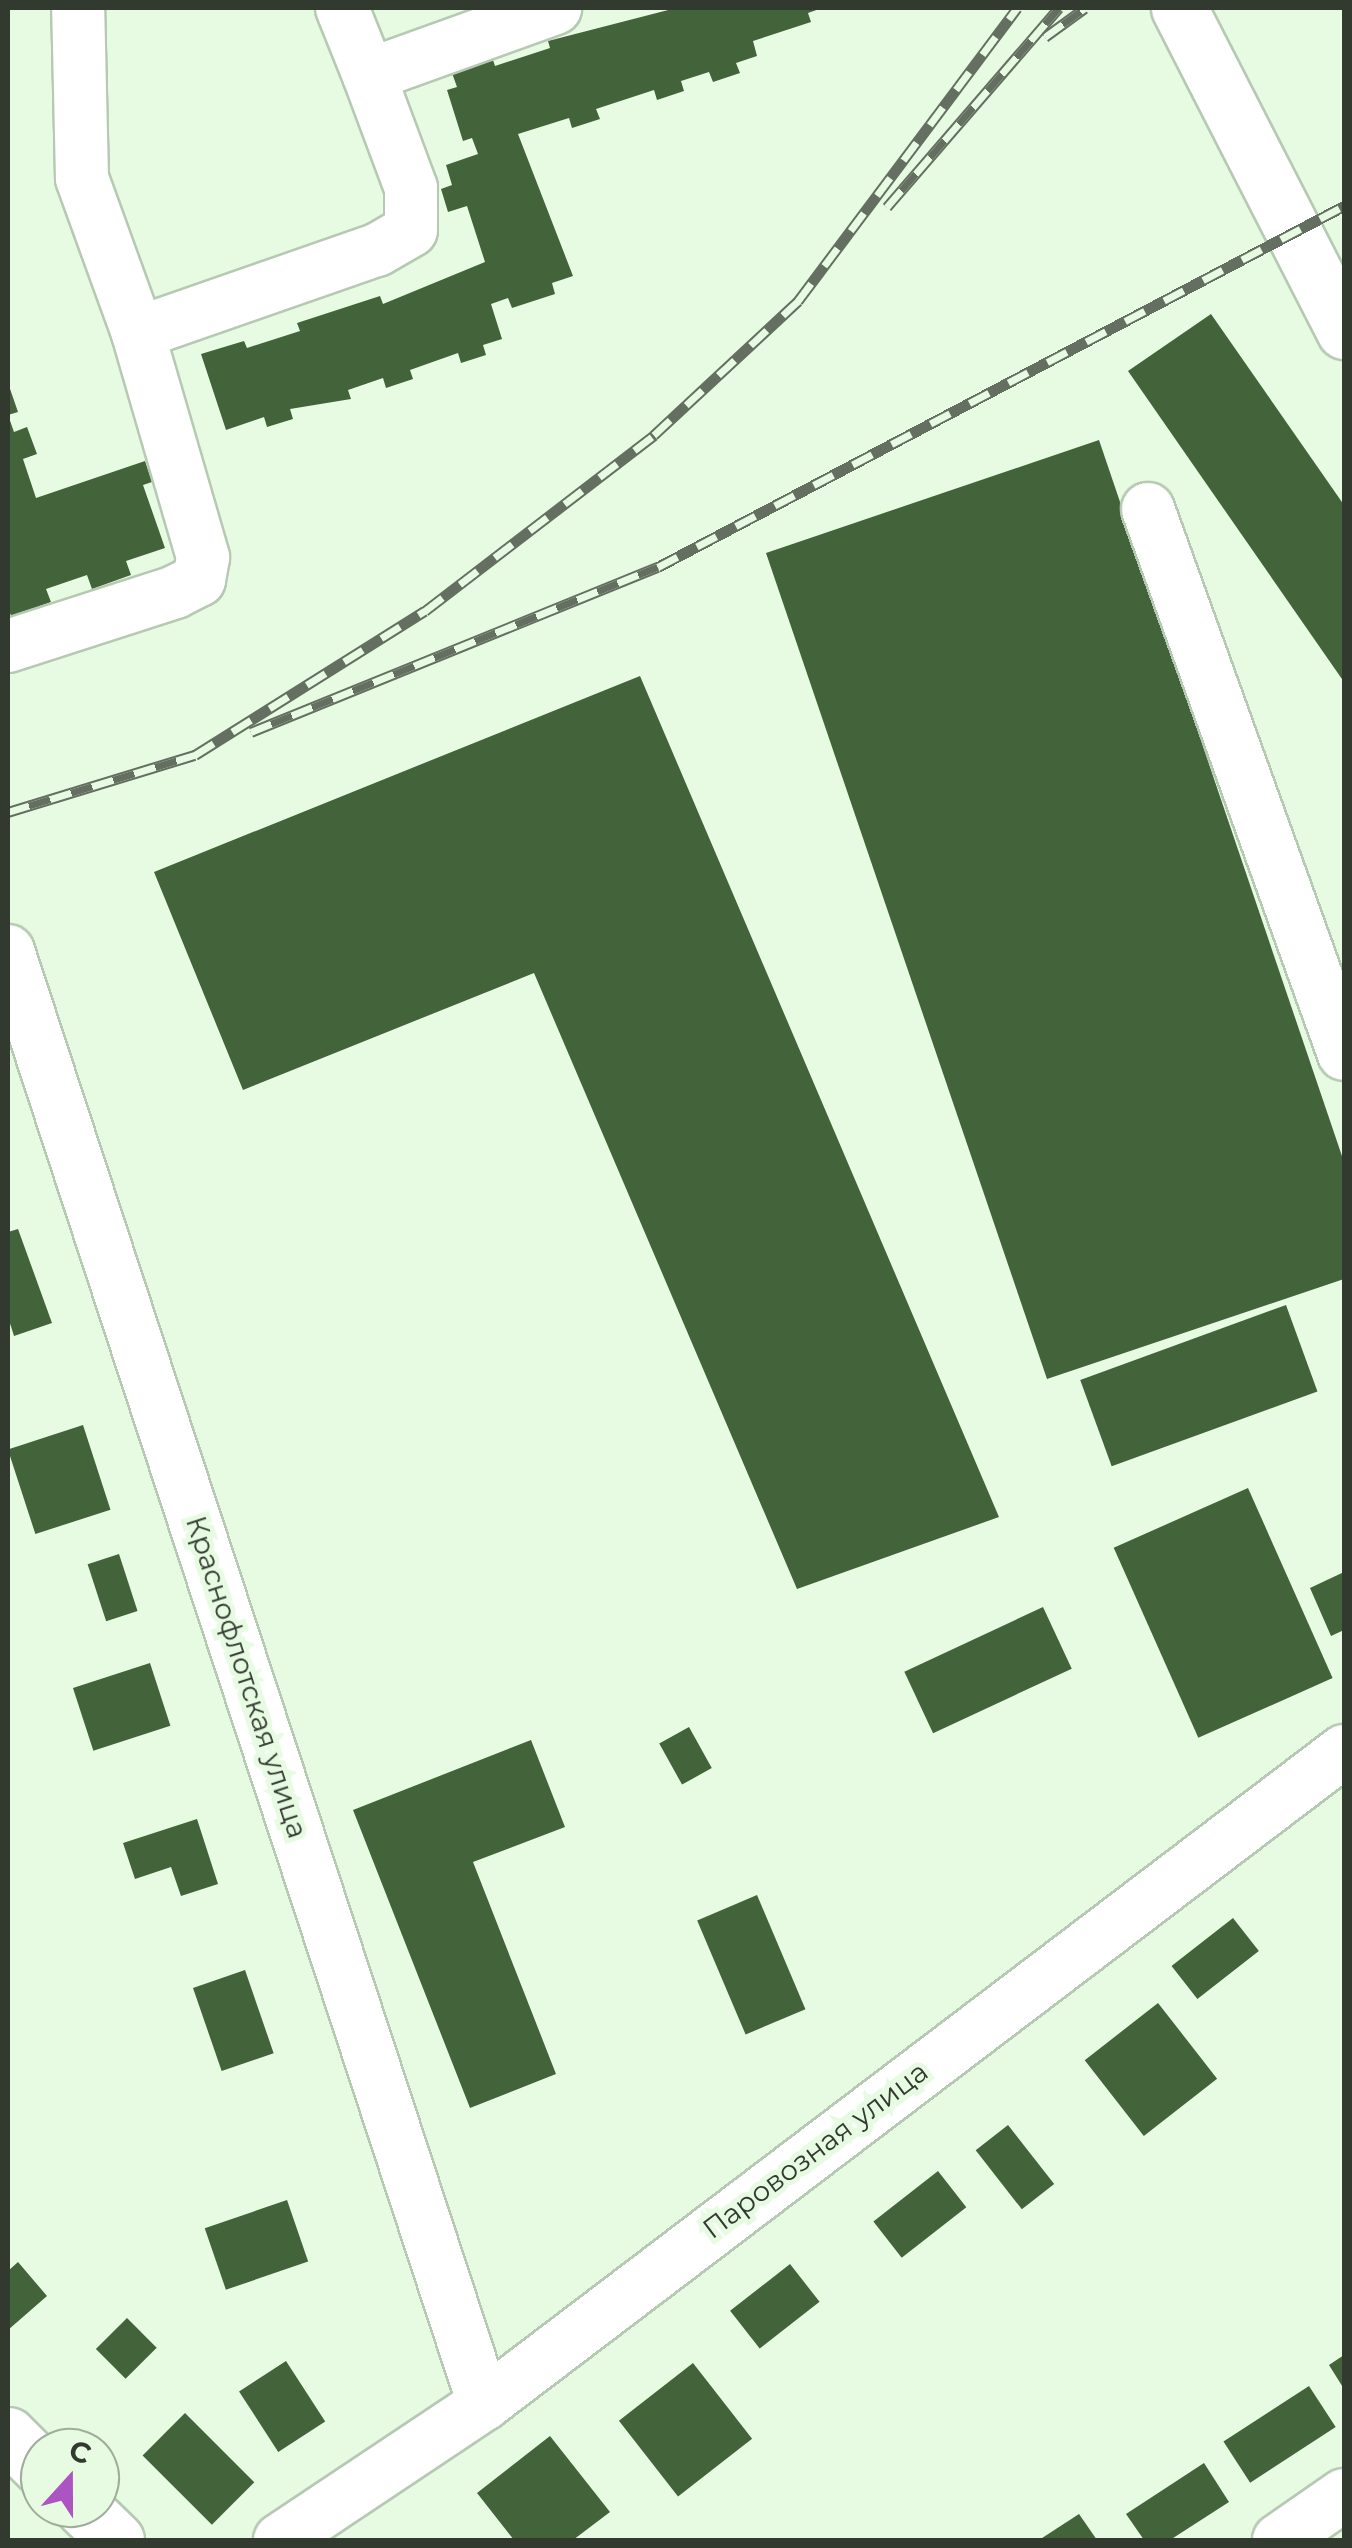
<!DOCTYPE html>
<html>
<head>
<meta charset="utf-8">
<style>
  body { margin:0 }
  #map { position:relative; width:1352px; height:2548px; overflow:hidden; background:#e7fbe2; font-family:Montserrat,sans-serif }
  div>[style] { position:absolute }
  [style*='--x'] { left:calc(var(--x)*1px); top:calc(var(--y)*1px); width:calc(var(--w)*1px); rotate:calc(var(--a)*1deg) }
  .building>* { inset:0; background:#43633a; transform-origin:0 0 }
  .roads { filter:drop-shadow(2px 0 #b6c9b2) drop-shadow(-2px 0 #b6c9b2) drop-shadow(0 2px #b6c9b2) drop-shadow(0 -2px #b6c9b2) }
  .minor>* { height:52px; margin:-26px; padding:0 26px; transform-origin:26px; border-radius:26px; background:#fff }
  .major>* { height:55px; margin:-27.5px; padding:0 27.5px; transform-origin:27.5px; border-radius:27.5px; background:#fff }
  .rail>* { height:11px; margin-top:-5.5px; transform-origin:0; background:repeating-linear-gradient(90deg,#e7fbe2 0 22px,#646f61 0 44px); box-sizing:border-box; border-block:2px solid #646f61 }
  span { translate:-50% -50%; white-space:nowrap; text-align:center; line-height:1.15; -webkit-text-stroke:10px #e7fbe2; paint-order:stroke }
  .street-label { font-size:28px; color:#323a30 }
  .frame { position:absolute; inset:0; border:10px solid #323a30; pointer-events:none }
  .north { position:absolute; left:20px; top:2428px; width:100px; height:100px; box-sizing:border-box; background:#e7fbe2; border:2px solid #9fae9b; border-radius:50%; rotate:21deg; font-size:28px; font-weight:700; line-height:40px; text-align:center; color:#323a30 }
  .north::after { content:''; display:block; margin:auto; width:35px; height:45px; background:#ac55c2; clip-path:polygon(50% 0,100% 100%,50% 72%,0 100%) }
</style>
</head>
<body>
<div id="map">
  <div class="building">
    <div style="clip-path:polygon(676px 8px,822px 8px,808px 13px,811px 22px,753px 41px,757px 56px,736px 63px,740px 73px,713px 82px,709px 72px,681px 81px,684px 91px,657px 100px,654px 90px,596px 109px,600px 119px,572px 128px,569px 118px,518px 134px,573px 276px,552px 283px,555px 294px,512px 308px,508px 298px,491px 304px,502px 339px,483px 345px,486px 355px,461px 363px,458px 353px,410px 370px,413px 379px,386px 388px,383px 378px,348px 390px,351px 399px,290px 409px,293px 419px,267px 427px,264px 417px,226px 430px,201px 354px,244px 341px,247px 348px,300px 331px,297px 323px,380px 296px,383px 304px,485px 262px,467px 206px,448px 212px,441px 189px,452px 185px,446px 165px,478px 154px,472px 138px,463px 141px,447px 90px,457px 87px,452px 73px,493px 60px,495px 66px,550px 48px,548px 41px)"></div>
    <div style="clip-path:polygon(1211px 314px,1344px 505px,1344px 682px,1128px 371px)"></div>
    <div style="clip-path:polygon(8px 383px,18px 412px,8px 415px,14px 432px,27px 427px,37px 454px,23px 459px,36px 498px,145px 461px,152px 482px,143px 485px,165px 548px,126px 561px,131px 575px,92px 589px,87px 575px,46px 589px,51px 602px,11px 616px,8px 607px)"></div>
    <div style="clip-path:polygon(1099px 440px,1344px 1162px,1344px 1279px,1047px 1379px,766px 553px)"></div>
    <div style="clip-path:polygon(640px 676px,999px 1517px,797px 1589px,534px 973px,243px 1090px,154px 872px)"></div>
    <div style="clip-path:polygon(18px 1229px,52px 1323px,14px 1336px,8px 1317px,8px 1232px)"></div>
    <div style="left:1286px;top:1305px;width:92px;height:219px;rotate:70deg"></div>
    <div style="left:83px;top:1425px;width:89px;height:79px;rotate:72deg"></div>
    <div style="left:1248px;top:1488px;width:208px;height:147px;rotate:66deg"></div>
    <div style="left:119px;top:1554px;width:60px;height:33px;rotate:72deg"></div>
    <div style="clip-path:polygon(1344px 1572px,1344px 1630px,1331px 1636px,1310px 1588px)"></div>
    <div style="left:1043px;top:1607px;width:68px;height:153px;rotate:65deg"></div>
    <div style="left:150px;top:1663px;width:66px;height:81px;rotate:72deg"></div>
    <div style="left:689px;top:1727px;width:47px;height:34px;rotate:61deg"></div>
    <div style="clip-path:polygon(531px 1740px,565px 1827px,473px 1862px,556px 2074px,470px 2108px,353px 1810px)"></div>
    <div style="clip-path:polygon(197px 1819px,218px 1884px,181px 1896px,171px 1867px,135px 1879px,123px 1843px)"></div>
    <div style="left:757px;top:1895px;width:124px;height:65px;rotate:67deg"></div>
    <div style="left:1233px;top:1918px;width:42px;height:78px;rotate:52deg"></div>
    <div style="left:245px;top:1970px;width:88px;height:55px;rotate:71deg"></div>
    <div style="left:1158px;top:2003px;width:96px;height:93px;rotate:52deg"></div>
    <div style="left:1008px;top:2125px;width:75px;height:41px;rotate:52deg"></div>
    <div style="left:938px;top:2171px;width:46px;height:82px;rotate:52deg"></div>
    <div style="left:287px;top:2200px;width:65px;height:87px;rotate:71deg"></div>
    <div style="clip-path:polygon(18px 2262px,47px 2296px,8px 2330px,8px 2271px)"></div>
    <div style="left:790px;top:2264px;width:48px;height:76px;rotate:52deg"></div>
    <div style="left:127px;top:2318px;width:42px;height:44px;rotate:45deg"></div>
    <div style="clip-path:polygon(1344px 2355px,1344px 2389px,1329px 2365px)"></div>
    <div style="left:286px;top:2361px;width:72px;height:56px;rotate:57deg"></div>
    <div style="left:693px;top:2363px;width:96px;height:94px;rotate:52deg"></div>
    <div style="left:1309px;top:2386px;width:49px;height:102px;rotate:57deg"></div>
    <div style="left:185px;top:2413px;width:98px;height:60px;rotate:45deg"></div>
    <div style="clip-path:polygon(550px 2436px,610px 2512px,573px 2540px,514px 2540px,477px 2493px)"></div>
    <div style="clip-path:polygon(1204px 2463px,1229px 2502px,1170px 2540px,1144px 2540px,1126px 2514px)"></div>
    <div style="clip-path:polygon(1079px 2514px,1097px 2540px,1039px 2540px)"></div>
  </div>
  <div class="roads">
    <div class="minor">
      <div style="--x:342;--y:8;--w:72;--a:68.1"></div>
      <div style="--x:138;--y:333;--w:253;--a:-19.2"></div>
      <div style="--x:377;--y:250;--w:39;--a:-30"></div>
      <div style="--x:411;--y:230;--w:42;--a:-90"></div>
      <div style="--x:411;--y:188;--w:121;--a:-110.4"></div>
      <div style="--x:369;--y:75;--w:198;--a:-19.8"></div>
      <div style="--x:1148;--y:509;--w:579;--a:70.22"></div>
      <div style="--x:8;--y:646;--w:176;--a:-17.9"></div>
      <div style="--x:175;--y:592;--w:27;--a:-27"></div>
      <div style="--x:199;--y:580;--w:23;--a:-80"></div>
      <div style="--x:203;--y:557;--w:233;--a:-106.2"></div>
      <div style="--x:138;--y:333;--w:165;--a:-109.9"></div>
      <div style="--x:82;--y:178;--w:170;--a:-91.3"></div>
      <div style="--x:8;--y:951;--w:1529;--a:71.86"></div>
      <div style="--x:280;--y:2540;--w:245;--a:-33.7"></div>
      <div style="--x:484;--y:2404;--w:1080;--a:-37.21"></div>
      <div style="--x:1279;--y:2540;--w:79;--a:-34.7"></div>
    </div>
    <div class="major">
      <div style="--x:1179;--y:8;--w:363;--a:62.9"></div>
      <div style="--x:8;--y:2435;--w:45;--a:45"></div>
      <div style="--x:83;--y:2508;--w:46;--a:44.1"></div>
    </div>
  </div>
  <div class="rail">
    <div style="--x:1045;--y:37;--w:49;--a:-35.9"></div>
    <div style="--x:887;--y:207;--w:263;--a:-49.2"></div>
    <div style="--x:251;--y:732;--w:439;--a:-22.1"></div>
    <div style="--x:658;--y:567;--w:775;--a:-27.76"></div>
    <div style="--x:8;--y:812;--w:195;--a:-17"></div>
    <div style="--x:195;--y:755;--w:271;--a:-32.1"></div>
    <div style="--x:425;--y:611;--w:289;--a:-37.5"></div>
    <div style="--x:654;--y:435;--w:197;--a:-42.9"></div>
    <div style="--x:798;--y:301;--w:366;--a:-53.2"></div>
  </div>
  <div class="street-label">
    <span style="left:247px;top:1677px;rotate:72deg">Краснофлотская улица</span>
    <span style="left:815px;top:2150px;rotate:-37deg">Паровозная улица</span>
  </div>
  <div class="frame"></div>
  <div class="north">С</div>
</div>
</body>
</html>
